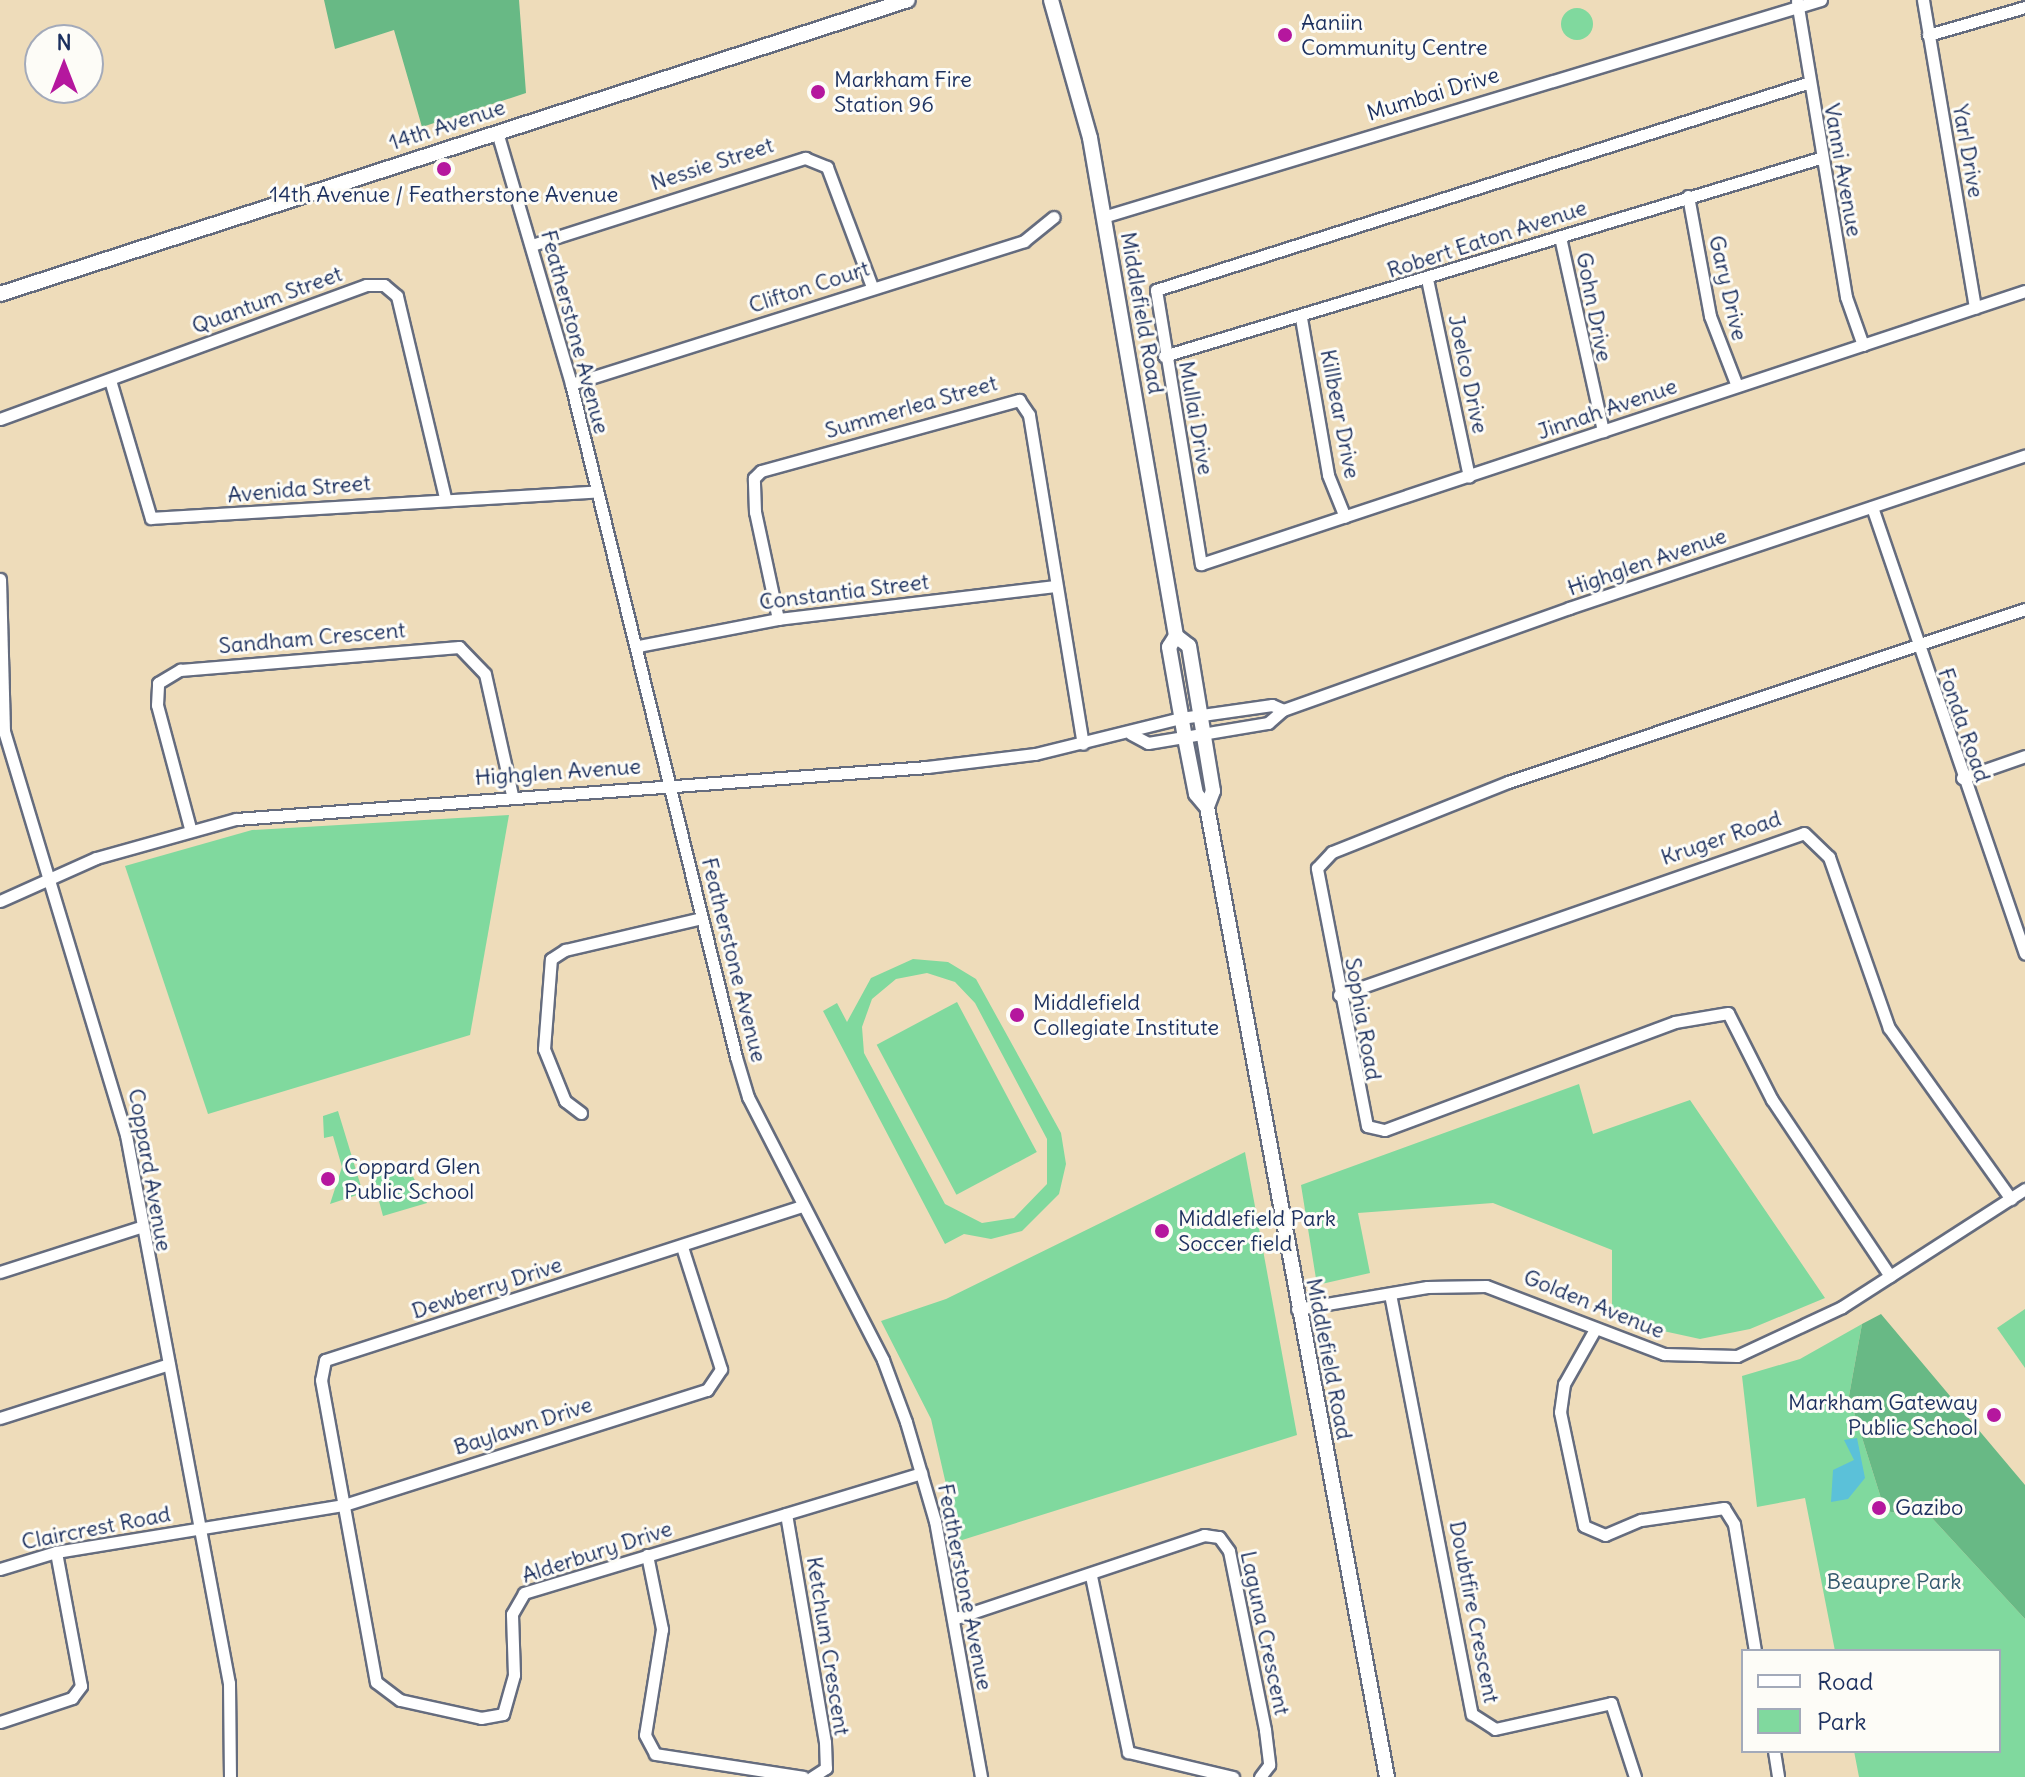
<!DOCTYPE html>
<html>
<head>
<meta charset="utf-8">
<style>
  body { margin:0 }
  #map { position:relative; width:2025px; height:1777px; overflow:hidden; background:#eedcba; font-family:Delius,sans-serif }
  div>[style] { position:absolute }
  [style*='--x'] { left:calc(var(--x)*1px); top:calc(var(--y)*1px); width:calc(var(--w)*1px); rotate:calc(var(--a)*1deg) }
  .green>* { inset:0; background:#80d99e; transform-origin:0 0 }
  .round { border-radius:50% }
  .forest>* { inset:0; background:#68b985 }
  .water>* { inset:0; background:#5bc1d9 }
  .roads { filter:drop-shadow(2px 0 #656c7e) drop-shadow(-2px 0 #656c7e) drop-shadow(0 2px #656c7e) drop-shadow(0 -2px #656c7e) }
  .minor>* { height:11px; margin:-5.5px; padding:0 5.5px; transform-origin:5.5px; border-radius:5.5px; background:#fff }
  .major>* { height:14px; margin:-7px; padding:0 7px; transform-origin:7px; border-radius:7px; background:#fff }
  .dots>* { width:22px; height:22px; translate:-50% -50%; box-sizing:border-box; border:4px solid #fdfcf7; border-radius:50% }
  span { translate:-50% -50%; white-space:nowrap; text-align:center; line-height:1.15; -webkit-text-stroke:6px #fdfcf7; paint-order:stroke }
  .poi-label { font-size:22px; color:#1b2f5e }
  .left { translate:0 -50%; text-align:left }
  .right { translate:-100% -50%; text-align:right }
  .street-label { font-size:22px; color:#1b2f5e }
  .park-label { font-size:22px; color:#345a6e }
  .legend { position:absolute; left:1741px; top:1649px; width:260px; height:104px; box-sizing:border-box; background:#fdfcf7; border:2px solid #a3aaba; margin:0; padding:10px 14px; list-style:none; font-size:24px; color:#1b2f5e }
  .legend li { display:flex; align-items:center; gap:16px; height:40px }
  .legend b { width:40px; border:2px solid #a3aaba }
  .north { position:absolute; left:24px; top:24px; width:80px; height:80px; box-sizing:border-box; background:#fdfcf7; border:2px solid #a3aaba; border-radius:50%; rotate:0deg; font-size:22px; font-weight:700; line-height:32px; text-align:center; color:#1b2f5e }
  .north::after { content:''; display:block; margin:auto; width:28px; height:36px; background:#b5179e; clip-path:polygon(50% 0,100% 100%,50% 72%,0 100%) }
</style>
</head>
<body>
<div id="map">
  <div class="green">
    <div class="round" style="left:1561px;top:8px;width:32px;height:32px"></div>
    <div style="clip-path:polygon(509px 815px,470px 1035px,208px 1114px,125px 866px,252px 830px)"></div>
    <div style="clip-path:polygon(evenodd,913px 959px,948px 962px,976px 979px,1061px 1133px,1066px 1164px,1059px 1194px,1022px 1231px,991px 1239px,964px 1234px,945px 1244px,823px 1011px,837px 1003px,847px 1022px,871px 978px,913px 959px,927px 973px,955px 982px,975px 1003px,1047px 1139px,1047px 1184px,1014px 1218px,982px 1223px,945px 1204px,864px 1053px,862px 1027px,872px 999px,896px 979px,927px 973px)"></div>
    <div style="left:957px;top:1002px;width:170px;height:91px;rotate:62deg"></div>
    <div style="clip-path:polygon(1579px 1084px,1593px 1134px,1690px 1100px,1825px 1298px,1750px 1329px,1700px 1339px,1654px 1329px,1612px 1310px,1612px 1250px,1493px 1203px,1358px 1213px,1370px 1273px,1317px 1285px,1301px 1185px)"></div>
    <div style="clip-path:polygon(338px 1111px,363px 1193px,330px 1204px,342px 1167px,333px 1136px,324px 1138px,323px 1116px)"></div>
    <div style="clip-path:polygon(1245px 1152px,1297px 1435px,959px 1541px,931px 1419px,881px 1321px,946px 1299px)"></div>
    <div style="clip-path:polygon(382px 1168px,409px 1169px,427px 1203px,383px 1216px,372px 1175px)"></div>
    <div style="clip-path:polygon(2025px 1309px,2025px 1368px,1997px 1328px)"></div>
    <div style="clip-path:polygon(1862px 1324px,1849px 1396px,1885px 1511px,1932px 1518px,2025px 1619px,2025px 1777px,1859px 1777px,1854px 1751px,1999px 1751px,1999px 1651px,1835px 1651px,1805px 1498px,1757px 1507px,1742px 1376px,1800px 1359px)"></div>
  </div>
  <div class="forest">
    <div style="clip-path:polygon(324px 0,519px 0,526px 93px,422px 127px,394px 30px,335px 49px)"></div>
    <div style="clip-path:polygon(1881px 1314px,2025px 1485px,2025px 1619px,1932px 1518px,1885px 1511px,1849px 1396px,1862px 1324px)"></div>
  </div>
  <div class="water">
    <div style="clip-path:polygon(1857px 1438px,1865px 1478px,1848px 1499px,1831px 1502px,1833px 1470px,1854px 1460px,1844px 1440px)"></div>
  </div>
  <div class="roads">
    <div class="minor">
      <div style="--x:1923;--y:0;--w:312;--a:80.4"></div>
      <div style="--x:1797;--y:1;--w:300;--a:80.6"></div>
      <div style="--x:1846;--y:297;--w:51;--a:70.5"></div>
      <div style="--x:1928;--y:35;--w:101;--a:-16.1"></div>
      <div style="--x:1807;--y:83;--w:683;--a:162.36"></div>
      <div style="--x:1156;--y:290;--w:278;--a:80.7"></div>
      <div style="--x:1201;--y:564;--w:868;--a:-18.33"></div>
      <div style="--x:497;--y:132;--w:263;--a:73.6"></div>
      <div style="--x:571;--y:384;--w:693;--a:76.22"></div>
      <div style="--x:736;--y:1057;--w:42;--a:73.3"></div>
      <div style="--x:748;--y:1097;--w:296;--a:62.8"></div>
      <div style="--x:883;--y:1360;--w:66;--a:69.6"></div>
      <div style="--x:906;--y:1422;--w:103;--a:73.7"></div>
      <div style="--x:935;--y:1521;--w:260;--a:79.8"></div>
      <div style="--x:1688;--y:196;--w:122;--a:79.6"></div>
      <div style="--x:1710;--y:316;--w:75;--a:68.9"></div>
      <div style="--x:1103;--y:217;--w:750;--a:-16.82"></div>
      <div style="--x:1560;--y:237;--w:199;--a:77.5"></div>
      <div style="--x:532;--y:245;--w:287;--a:-17.7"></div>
      <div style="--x:805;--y:158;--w:24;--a:22"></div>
      <div style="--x:827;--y:167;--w:128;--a:69.4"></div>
      <div style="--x:1427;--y:279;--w:202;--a:78"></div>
      <div style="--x:1301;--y:318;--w:159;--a:80.2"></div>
      <div style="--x:1328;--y:475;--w:45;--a:68"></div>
      <div style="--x:1164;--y:356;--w:685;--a:-16.8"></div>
      <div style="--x:110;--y:380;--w:144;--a:73.5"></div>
      <div style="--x:151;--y:518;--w:445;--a:-3.4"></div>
      <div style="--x:571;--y:384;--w:475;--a:-17.5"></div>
      <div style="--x:1024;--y:241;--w:38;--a:-39"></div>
      <div style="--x:0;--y:419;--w:390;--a:-20.1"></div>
      <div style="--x:366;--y:285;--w:18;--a:0"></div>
      <div style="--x:384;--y:285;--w:17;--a:40"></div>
      <div style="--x:397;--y:296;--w:207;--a:76.6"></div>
      <div style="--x:1872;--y:507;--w:472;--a:71.1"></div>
      <div style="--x:0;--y:579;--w:152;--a:88.5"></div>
      <div style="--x:4;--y:731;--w:422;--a:73.2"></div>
      <div style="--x:126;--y:1135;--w:558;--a:79.36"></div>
      <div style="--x:229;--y:1683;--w:94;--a:89.4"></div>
      <div style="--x:778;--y:619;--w:109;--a:-102.1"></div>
      <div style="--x:755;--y:512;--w:34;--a:-92"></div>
      <div style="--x:754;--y:478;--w:10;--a:-45"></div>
      <div style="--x:761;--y:471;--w:268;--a:-15.4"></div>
      <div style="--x:1019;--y:400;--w:18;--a:56"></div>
      <div style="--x:1029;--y:415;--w:333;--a:80.7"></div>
      <div style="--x:638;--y:646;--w:143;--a:-10.9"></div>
      <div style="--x:778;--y:619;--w:280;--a:-6.8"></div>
      <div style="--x:1131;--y:734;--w:19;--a:28"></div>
      <div style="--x:1148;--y:743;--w:122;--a:-9.5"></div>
      <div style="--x:1268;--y:723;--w:20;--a:-41"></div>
      <div style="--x:1283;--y:710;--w:304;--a:-19.6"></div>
      <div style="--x:1569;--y:608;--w:481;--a:-18.5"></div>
      <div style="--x:1962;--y:778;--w:67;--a:-19.2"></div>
      <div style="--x:190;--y:828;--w:127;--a:-105"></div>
      <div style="--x:157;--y:705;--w:22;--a:-87"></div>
      <div style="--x:158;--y:683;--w:26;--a:-31"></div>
      <div style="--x:180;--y:670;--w:280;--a:-4.7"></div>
      <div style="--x:459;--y:647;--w:37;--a:46"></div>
      <div style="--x:485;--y:674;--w:124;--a:77.4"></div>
      <div style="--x:0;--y:901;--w:105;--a:-24.1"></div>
      <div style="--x:96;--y:858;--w:145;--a:-15.6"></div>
      <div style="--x:236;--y:819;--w:693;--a:-4.3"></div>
      <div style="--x:927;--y:767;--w:109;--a:-6.9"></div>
      <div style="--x:1035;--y:754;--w:150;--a:-13.9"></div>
      <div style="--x:1181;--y:718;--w:92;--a:-8.1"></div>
      <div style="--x:1272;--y:705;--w:12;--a:24"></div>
      <div style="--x:1339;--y:995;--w:492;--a:-19.2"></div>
      <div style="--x:1804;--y:833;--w:35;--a:44"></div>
      <div style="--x:1829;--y:857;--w:181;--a:70.7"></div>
      <div style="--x:1889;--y:1028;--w:210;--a:54.5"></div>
      <div style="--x:581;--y:1113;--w:20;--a:-143"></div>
      <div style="--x:565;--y:1101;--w:56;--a:-112"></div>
      <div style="--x:544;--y:1049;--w:90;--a:-85.6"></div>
      <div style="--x:551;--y:959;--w:17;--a:-33"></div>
      <div style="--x:565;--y:950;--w:140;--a:-13.2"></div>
      <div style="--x:802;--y:1206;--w:501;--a:162.11"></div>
      <div style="--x:325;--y:1360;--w:20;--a:101"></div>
      <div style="--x:321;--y:1380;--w:307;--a:79.7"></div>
      <div style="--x:376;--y:1682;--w:30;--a:37"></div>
      <div style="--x:400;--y:1700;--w:83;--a:12.5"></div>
      <div style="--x:481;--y:1718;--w:22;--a:-10"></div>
      <div style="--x:503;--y:1714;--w:41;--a:-74.2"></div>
      <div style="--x:514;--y:1675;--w:61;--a:-91.9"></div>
      <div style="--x:512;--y:1614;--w:24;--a:-60"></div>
      <div style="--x:524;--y:1593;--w:415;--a:-16.8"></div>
      <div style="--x:0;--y:1272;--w:147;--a:-17.8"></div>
      <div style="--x:1890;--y:1276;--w:212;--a:-123.8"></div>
      <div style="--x:1772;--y:1100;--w:97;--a:-116.8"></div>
      <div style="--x:1728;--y:1013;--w:54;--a:170.4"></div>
      <div style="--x:1675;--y:1022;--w:310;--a:159.6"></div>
      <div style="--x:1384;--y:1130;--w:17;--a:-167"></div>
      <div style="--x:1367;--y:1126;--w:263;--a:-101"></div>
      <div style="--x:1317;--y:868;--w:22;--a:-47"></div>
      <div style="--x:1332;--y:852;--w:189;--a:-21.7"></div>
      <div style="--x:1508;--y:782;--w:545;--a:-18.5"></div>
      <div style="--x:1390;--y:1294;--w:428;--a:79"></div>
      <div style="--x:1472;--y:1714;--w:27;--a:33"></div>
      <div style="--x:1495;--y:1729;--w:119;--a:-12.6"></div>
      <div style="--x:1611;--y:1703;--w:78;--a:72"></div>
      <div style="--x:1297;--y:1309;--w:132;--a:-9.6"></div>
      <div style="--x:1427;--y:1287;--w:59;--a:-1"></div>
      <div style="--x:1486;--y:1286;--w:191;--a:20.9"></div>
      <div style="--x:1664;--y:1354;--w:73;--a:1.6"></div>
      <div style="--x:1737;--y:1356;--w:116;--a:-25"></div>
      <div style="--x:1842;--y:1307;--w:218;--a:-32.8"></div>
      <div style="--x:1594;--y:1331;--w:61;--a:119.5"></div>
      <div style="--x:1564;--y:1384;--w:28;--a:98"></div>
      <div style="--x:1560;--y:1412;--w:116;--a:78.1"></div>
      <div style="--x:1584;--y:1526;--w:23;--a:23"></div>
      <div style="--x:1605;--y:1535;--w:39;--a:-23"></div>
      <div style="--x:1641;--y:1520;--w:84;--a:-8.2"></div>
      <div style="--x:1724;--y:1508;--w:19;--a:58"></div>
      <div style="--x:1734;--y:1524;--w:129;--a:80.6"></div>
      <div style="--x:0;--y:1418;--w:177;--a:-17.7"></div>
      <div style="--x:786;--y:1514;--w:231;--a:80.3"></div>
      <div style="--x:825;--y:1742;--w:26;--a:88"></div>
      <div style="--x:826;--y:1768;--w:17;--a:147"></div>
      <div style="--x:647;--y:1555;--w:76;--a:78.5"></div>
      <div style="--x:662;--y:1629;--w:107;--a:99.1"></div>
      <div style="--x:645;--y:1735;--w:21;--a:62"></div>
      <div style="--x:655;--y:1754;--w:150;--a:8.8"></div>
      <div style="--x:0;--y:1569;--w:59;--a:-16.9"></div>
      <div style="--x:56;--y:1552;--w:292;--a:-9.3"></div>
      <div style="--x:344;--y:1505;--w:381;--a:-17.6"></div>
      <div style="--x:707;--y:1390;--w:25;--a:-56"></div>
      <div style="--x:721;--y:1369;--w:128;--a:-107.7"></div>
      <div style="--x:1091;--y:1576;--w:180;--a:78.1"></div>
      <div style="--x:1128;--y:1752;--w:108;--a:13.4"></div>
      <div style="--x:953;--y:1619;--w:265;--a:-18.5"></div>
      <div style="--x:1204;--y:1535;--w:15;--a:8"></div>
      <div style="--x:1219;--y:1537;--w:17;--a:54"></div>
      <div style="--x:1229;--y:1551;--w:183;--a:78.6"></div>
      <div style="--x:1265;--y:1730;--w:35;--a:83"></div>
      <div style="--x:1269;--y:1765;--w:15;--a:127"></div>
      <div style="--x:0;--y:1722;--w:76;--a:-18.4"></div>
      <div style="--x:72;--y:1698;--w:15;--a:-53"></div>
      <div style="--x:81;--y:1686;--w:136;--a:-100.6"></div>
      <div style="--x:1774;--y:1751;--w:26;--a:81"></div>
    </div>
    <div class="major">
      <div style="--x:1051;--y:0;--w:143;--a:74.2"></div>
      <div style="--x:1090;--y:138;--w:505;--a:80.2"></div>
      <div style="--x:1176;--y:636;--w:16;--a:38"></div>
      <div style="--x:1189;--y:646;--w:147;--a:80.6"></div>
      <div style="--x:1213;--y:791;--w:17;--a:111"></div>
      <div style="--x:1207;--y:807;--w:987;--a:79.49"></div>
      <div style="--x:0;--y:294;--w:954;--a:-17.94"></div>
      <div style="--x:1176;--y:636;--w:13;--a:122"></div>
      <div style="--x:1169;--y:647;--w:92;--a:80"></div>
      <div style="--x:1185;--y:738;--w:57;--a:78.9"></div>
      <div style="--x:1196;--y:794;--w:17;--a:50"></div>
    </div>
  </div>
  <div class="dots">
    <div style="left:1285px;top:35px;background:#b5179e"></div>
    <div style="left:818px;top:92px;background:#b5179e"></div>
    <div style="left:444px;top:169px;background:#b5179e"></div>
    <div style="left:1017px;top:1015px;background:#b5179e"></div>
    <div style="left:328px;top:1179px;background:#b5179e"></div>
    <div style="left:1162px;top:1231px;background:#b5179e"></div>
    <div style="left:1994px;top:1415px;background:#b5179e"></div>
    <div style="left:1879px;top:1508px;background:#b5179e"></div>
  </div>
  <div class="poi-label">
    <span class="left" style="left:1301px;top:35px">Aaniin<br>Community Centre</span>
    <span class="left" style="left:834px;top:92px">Markham Fire<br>Station 96</span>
    <span style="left:444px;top:195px">14th Avenue / Featherstone Avenue</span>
    <span class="left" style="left:1033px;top:1015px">Middlefield<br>Collegiate Institute</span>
    <span class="left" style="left:344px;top:1179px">Coppard Glen<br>Public School</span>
    <span class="left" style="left:1178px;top:1231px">Middlefield Park<br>Soccer field</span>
    <span class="right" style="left:1978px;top:1415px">Markham Gateway<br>Public School</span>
    <span class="left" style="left:1895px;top:1508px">Gazibo</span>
  </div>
  <div class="street-label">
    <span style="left:1433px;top:94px;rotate:-17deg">Mumbai Drive</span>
    <span style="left:447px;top:125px;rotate:-18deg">14th Avenue</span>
    <span style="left:1968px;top:151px;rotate:80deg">Yarl Drive</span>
    <span style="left:712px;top:164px;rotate:-18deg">Nessie Street</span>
    <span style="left:1843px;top:170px;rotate:80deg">Vanni Avenue</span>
    <span style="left:1487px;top:239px;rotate:-18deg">Robert Eaton Avenue</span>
    <span style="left:809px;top:287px;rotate:-18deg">Clifton Court</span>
    <span style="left:1728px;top:288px;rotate:77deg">Gary Drive</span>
    <span style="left:267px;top:300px;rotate:-20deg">Quantum Street</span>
    <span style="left:1594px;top:307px;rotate:79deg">Gohn Drive</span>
    <span style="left:1142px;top:313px;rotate:80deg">Middlefield Road</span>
    <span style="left:575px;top:332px;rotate:75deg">Featherstone Avenue</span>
    <span style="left:1468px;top:374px;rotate:78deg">Joelco Drive</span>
    <span style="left:911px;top:407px;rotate:-16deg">Summerlea Street</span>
    <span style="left:1607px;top:409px;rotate:-19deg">Jinnah Avenue</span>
    <span style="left:1340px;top:414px;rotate:79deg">Killbear Drive</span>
    <span style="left:1196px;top:418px;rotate:80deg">Mullai Drive</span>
    <span style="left:299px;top:489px;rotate:-5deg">Avenida Street</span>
    <span style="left:1647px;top:562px;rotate:-19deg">Highglen Avenue</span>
    <span style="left:844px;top:592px;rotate:-7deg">Constantia Street</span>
    <span style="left:312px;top:638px;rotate:-5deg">Sandham Crescent</span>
    <span style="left:1964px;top:725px;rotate:71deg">Fonda Road</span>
    <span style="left:558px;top:772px;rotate:-4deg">Highglen Avenue</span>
    <span style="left:1721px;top:838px;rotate:-19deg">Kruger Road</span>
    <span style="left:734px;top:960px;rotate:76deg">Featherstone Avenue</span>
    <span style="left:1363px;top:1019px;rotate:80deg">Sophia Road</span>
    <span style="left:150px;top:1170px;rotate:80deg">Coppard Avenue</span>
    <span style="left:487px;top:1288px;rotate:-18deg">Dewberry Drive</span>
    <span style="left:1594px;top:1304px;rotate:22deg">Golden Avenue</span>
    <span style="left:1329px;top:1359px;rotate:79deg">Middlefield Road</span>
    <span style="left:523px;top:1426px;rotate:-18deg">Baylawn Drive</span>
    <span style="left:96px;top:1528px;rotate:-11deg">Claircrest Road</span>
    <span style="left:597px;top:1552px;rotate:-18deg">Alderbury Drive</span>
    <span style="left:965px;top:1587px;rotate:79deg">Featherstone Avenue</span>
    <span style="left:1474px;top:1612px;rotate:79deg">Doubtfire Crescent</span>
    <span style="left:1265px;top:1633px;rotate:78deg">Laguna Crescent</span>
    <span style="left:828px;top:1646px;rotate:81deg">Ketchum Crescent</span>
  </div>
  <div class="park-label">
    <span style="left:1894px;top:1582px">Beaupre Park</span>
  </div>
  <ul class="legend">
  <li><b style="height:10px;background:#fff"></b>Road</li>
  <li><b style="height:22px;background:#80d99e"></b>Park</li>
  </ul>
  <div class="north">N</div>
</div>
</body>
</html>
